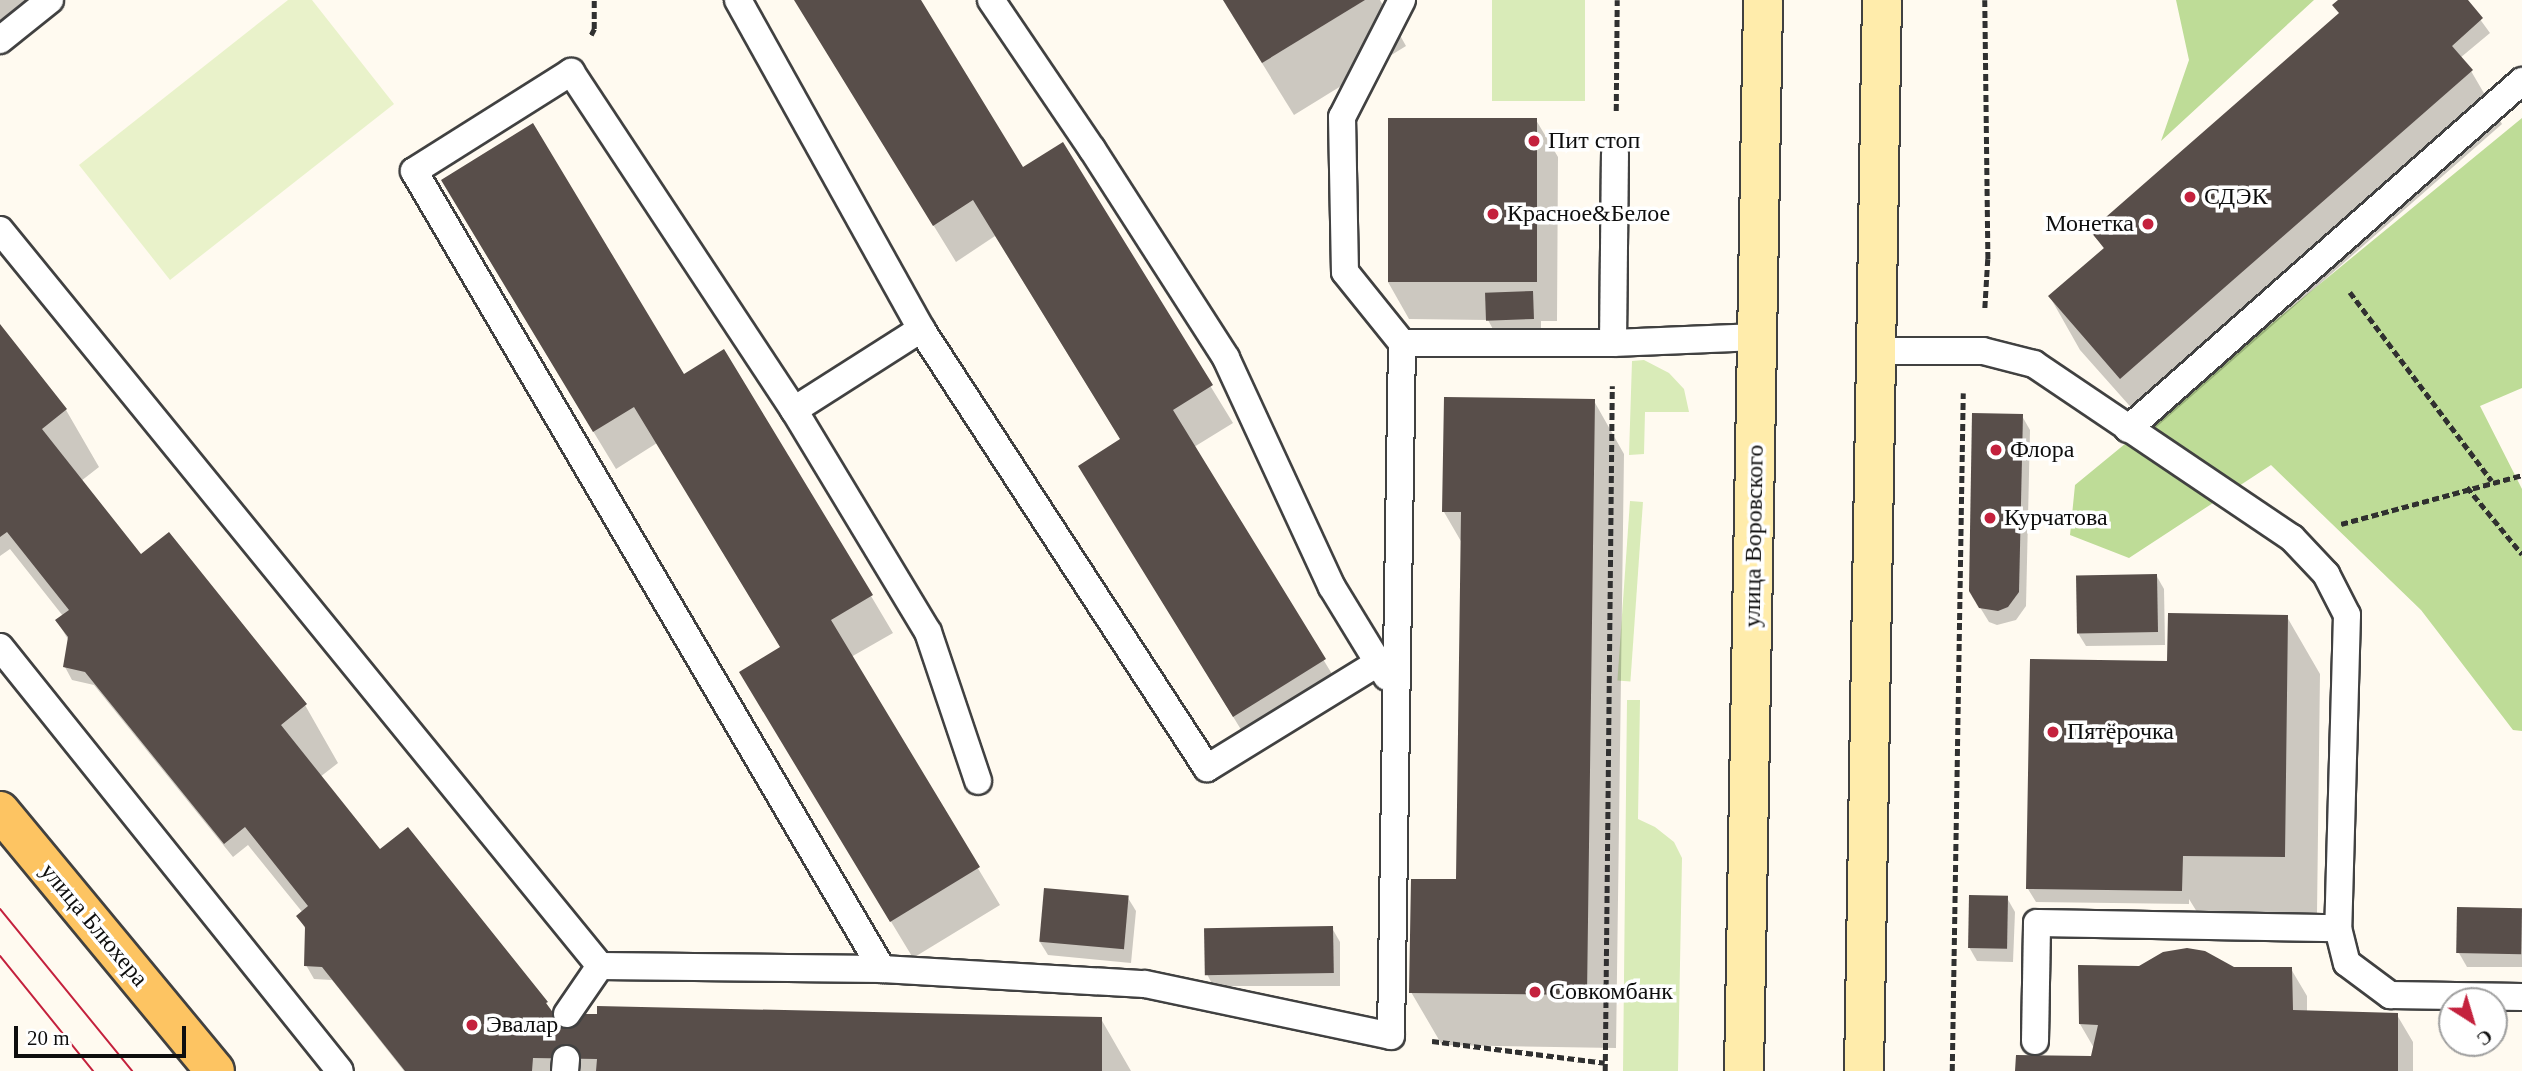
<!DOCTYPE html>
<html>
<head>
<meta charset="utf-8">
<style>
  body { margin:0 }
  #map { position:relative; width:2522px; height:1071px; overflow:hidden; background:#fffaf0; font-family:"Times New Roman",serif }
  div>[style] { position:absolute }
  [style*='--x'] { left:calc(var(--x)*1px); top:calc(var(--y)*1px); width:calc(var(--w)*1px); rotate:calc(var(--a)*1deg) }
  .green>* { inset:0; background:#d9ebb8; transform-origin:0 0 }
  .forest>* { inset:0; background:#bedc97 }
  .pitch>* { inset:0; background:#e9f2ca }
  .shadow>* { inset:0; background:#0003 }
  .building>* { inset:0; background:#584e4a; transform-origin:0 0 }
  .path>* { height:4.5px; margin-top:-2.25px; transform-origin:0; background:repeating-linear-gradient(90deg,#303030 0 7px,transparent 0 10.5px) }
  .roads { filter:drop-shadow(2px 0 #414141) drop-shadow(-2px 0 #414141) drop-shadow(0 2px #414141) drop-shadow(0 -2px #414141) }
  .service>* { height:26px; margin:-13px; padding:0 13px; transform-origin:13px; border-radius:13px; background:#fff }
  .secondary>* { height:38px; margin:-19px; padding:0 19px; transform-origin:19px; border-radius:19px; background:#ffecab }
  .primary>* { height:38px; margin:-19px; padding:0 19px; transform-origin:19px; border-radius:19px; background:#fdc462 }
  .tram>* { height:2px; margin:-1px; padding:0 1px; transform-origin:1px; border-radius:1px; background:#c4213d }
  .dots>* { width:19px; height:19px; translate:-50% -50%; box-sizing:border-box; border:4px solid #fff; border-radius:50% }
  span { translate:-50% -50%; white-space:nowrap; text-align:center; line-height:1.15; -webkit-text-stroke:7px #fff; paint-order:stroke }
  .poi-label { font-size:24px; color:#0e0e0e }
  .left { translate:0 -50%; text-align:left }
  .right { translate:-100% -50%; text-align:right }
  .street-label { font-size:24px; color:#0e0e0e }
  .north { position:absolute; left:2438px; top:987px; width:70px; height:70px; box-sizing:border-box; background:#fff; border:2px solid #9f9f9f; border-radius:50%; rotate:143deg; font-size:19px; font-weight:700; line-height:28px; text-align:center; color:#0e0e0e }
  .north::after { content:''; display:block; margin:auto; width:24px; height:32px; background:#c4213d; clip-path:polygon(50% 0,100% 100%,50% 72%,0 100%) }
  .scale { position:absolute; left:14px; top:1026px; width:172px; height:32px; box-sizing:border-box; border:4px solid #0e0e0e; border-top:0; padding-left:9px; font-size:21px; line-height:24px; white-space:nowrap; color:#0e0e0e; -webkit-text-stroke:5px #fff; paint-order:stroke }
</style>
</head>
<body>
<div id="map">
  <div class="green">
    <div style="left:1492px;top:0;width:93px;height:101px"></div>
    <div style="clip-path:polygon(1644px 360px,1669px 373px,1684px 389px,1689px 412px,1645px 412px,1644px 454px,1629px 455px,1632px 361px)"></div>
    <div style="left:1630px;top:501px;width:13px;height:180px;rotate:4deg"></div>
    <div style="clip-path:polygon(1627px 700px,1640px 700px,1638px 819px,1655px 827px,1674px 842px,1682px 858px,1678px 1071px,1623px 1071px)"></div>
  </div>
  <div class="forest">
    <div style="clip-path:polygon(2176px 0,2314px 0,2161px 141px,2189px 60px)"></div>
    <div style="clip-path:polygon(2522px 118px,2522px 388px,2480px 406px,2522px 489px,2522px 731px,2513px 730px,2421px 610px,2271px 465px,2129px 558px,2070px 535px,2075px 485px)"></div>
  </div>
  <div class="pitch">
    <div style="clip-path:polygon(288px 0,312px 0,394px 104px,170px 280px,79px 165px)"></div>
  </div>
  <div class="shadow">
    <div style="clip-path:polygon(0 0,52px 0,0 42px)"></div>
    <div style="clip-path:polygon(795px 0,919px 0,1023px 169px,1062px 144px,1233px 423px,1194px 447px,1346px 697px,1256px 754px,1102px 503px,1121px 440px,995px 236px,956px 262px)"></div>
    <div style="clip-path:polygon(1223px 0,1380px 0,1406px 46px,1294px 115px)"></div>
    <div style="clip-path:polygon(2341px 0,2466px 0,2490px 33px,2460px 58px,2471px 71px,2502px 124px,2152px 431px,2080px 350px,2050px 297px,2108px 255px,2092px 231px,2340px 15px)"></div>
    <div style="clip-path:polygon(1536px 120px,1558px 157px,1557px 321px,1541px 321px,1541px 333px,1495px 333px,1488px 320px,1409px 319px,1388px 282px)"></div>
    <div style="clip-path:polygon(464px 218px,683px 376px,871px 596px,893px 633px,851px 657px,1000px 905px,913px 958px,763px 710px,781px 648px,657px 443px,616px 469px)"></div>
    <div style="clip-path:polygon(0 327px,66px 410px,99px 467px,81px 481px,141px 556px,168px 535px,305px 705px,338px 763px,320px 777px,380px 851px,546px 1003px,554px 1016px,1101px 1019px,1131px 1071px,404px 1071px,332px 980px,314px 979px,306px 965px,306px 930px,298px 916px,303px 913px,248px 845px,233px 857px,94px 685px,72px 680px,65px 667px,69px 641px,57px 621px,63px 616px,10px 549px,0 556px)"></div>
    <div style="clip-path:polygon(1594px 401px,1624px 454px,1616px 1048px,1442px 1045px,1411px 992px,1458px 881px,1462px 543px,1444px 512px)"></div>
    <div style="clip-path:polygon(2022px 416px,2030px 430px,2026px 606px,2016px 620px,1997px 625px,1989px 622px,1970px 591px)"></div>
    <div style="clip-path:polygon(2156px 575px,2164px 589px,2165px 645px,2086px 646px,2078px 633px)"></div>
    <div style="clip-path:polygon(2287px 617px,2320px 674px,2317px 914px,2197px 912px,2189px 899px,2189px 904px,2036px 902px,2028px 889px,2169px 662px)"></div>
    <div style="clip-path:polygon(1128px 898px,1136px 911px,1131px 963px,1048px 955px,1040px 942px)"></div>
    <div style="clip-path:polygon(2007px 898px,2015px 912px,2013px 962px,1977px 961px,1969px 947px)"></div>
    <div style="clip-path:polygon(2522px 910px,2522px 967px,2467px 967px,2459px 953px)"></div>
    <div style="clip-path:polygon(1332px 928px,1340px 942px,1340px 986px,1213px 986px,1206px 972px)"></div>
    <div style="clip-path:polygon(2233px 969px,2291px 969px,2307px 996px,2307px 1012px,2397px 1015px,2413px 1042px,2413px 1071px,2017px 1071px,2092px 1058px,2094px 1048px,2080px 1024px)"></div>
  </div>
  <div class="building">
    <div style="clip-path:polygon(794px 0,921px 0,1023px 167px,1063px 142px,1213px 385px,1173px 410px,1326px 659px,1233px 717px,1078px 466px,1120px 439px,973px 200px,933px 226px)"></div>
    <div style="clip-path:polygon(1223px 0,1365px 0,1262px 63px)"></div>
    <div style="clip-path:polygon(2338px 0,2468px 0,2483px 18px,2452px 46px,2473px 70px,2120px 379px,2048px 296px,2104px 248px,2090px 231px,2339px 13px,2332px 5px)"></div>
    <div style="left:1388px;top:118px;width:149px;height:164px"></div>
    <div style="clip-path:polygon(533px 123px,684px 374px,724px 349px,873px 595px,831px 620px,980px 867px,890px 922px,739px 672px,780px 647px,634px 407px,593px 432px,441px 180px)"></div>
    <div style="left:1533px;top:291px;width:28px;height:48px;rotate:88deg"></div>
    <div style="clip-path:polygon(0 324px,67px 409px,42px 429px,141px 554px,169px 532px,307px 704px,281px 725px,380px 849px,408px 827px,548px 1002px,546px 1003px,554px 1014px,597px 1014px,597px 1006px,1102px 1017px,1102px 1071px,596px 1071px,597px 1059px,533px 1058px,532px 1071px,405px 1071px,322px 967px,304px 966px,305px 927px,296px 916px,308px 906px,245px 827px,224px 844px,85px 672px,63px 667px,68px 637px,55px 620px,69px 610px,7px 532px,0 537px)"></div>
    <div style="clip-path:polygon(1444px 397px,1595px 399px,1587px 995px,1409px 993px,1411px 879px,1456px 879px,1461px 512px,1442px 512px)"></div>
    <div style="clip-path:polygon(1972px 413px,2023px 414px,2019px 592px,2008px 607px,1998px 611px,1979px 608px,1969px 591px)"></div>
    <div style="left:2157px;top:574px;width:58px;height:81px;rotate:89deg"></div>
    <div style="clip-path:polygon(2168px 613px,2288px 615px,2285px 857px,2183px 856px,2182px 891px,2026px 889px,2030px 659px,2167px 661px)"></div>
    <div style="left:1044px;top:888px;width:85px;height:54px;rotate:5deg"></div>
    <div style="left:1969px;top:895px;width:39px;height:53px;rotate:1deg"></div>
    <div style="left:2457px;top:907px;width:65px;height:46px;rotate:1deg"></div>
    <div style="left:1333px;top:926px;width:47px;height:129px;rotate:89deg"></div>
    <div style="clip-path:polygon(2187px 948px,2205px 951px,2234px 967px,2292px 967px,2293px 1010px,2398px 1013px,2398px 1071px,2015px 1071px,2016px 1055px,2091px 1056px,2098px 1025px,2079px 1024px,2078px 965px,2139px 966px,2163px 952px)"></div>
  </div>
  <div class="path">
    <div style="--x:1985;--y:0;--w:259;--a:89.3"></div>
    <div style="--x:1988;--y:259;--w:50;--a:93.4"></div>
    <div style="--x:591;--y:35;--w:7;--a:-63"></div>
    <div style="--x:594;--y:29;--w:29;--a:-90"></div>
    <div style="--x:1616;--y:111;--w:111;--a:-89.5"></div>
    <div style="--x:2350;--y:292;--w:236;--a:53.1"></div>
    <div style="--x:2467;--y:487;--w:87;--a:50.6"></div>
    <div style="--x:2341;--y:524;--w:188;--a:-15.1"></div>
    <div style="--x:1432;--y:1041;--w:174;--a:7.2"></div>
    <div style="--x:1605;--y:1071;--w:685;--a:-89.41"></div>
    <div style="--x:1952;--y:1071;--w:678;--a:-89.07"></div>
  </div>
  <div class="roads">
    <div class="service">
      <div style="--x:738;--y:0;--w:376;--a:60.9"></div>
      <div style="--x:921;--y:329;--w:524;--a:56.92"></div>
      <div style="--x:1207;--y:768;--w:201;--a:-31.6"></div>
      <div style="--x:991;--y:0;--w:180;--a:55.9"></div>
      <div style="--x:1092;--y:149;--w:248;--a:57.3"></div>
      <div style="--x:1226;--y:358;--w:252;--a:65.2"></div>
      <div style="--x:1332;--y:587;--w:105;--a:58.6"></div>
      <div style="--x:1402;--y:0;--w:131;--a:117.1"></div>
      <div style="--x:1342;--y:117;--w:155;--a:88.9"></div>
      <div style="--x:1345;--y:272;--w:91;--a:51.2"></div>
      <div style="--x:0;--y:40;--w:64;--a:-38.7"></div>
      <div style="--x:0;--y:230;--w:950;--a:50.81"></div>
      <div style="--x:1613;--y:343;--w:189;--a:-89.4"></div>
      <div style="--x:1877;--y:351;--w:106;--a:0"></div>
      <div style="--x:1983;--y:351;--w:53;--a:14.3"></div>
      <div style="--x:2034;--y:364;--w:311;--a:34"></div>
      <div style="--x:2292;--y:538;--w:50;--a:46.6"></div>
      <div style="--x:2326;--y:574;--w:46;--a:62.9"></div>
      <div style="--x:2347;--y:615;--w:313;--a:91.6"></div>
      <div style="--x:2338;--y:928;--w:36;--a:76"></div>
      <div style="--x:2347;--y:963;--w:54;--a:36.7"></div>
      <div style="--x:2390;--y:995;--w:132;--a:0.9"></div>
      <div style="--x:794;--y:410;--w:151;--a:-32.5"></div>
      <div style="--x:2128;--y:429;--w:526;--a:-41.45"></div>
      <div style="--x:0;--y:647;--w:543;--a:51.27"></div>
      <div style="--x:882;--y:969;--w:925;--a:-120.39"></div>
      <div style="--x:414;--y:171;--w:186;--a:-32.2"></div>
      <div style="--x:571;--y:72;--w:405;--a:56.6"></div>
      <div style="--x:794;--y:410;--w:259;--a:58.9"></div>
      <div style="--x:928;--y:632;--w:157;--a:71.4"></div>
      <div style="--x:567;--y:1014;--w:58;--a:-55.5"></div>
      <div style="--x:600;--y:966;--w:282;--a:0.6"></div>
      <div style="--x:882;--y:969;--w:263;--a:3.3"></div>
      <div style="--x:1145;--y:984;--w:251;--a:11.9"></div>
      <div style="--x:1391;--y:1036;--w:693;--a:-89.09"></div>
      <div style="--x:1402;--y:343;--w:211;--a:0"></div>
      <div style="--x:1613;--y:343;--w:145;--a:-2.4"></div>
      <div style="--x:2035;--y:1041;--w:118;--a:-89"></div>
      <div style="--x:2037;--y:923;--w:301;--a:1"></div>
      <div style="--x:565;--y:1071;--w:12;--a:-85"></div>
    </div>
    <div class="secondary">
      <div style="--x:1744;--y:1071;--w:1071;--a:-88.98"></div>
      <div style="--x:1864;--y:1071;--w:1071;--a:-89.04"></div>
    </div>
    <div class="primary">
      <div style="--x:0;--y:811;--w:337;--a:50.4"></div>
    </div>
  </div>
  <div class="tram">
    <div style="--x:0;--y:909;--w:209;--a:50.8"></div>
    <div style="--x:0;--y:956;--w:148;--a:51"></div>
  </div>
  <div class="dots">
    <div style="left:1534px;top:141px;background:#c4213d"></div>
    <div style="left:2190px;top:197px;background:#c4213d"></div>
    <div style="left:1493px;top:214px;background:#c4213d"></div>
    <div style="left:2148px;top:224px;background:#c4213d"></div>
    <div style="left:1996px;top:450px;background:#c4213d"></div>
    <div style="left:1990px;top:518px;background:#c4213d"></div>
    <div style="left:2053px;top:732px;background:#c4213d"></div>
    <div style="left:1535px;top:992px;background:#c4213d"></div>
    <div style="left:472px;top:1025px;background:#c4213d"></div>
  </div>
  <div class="poi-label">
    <span class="left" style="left:1548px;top:141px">Пит стоп</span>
    <span class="left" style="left:2204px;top:197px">СДЭК</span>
    <span class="left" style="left:1507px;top:214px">Красное&amp;Белое</span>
    <span class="right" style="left:2134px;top:224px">Монетка</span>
    <span class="left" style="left:2010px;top:450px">Флора</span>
    <span class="left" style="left:2004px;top:518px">Курчатова</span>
    <span class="left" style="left:2067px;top:732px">Пятёрочка</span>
    <span class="left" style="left:1549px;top:992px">Совкомбанк</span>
    <span class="left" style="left:486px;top:1025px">Эвалар</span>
  </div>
  <div class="street-label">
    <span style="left:1754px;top:536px;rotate:-89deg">улица Воровского</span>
    <span style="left:94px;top:925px;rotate:50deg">улица Блюхера</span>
  </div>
  <div class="north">С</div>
  <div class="scale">20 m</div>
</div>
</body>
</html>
